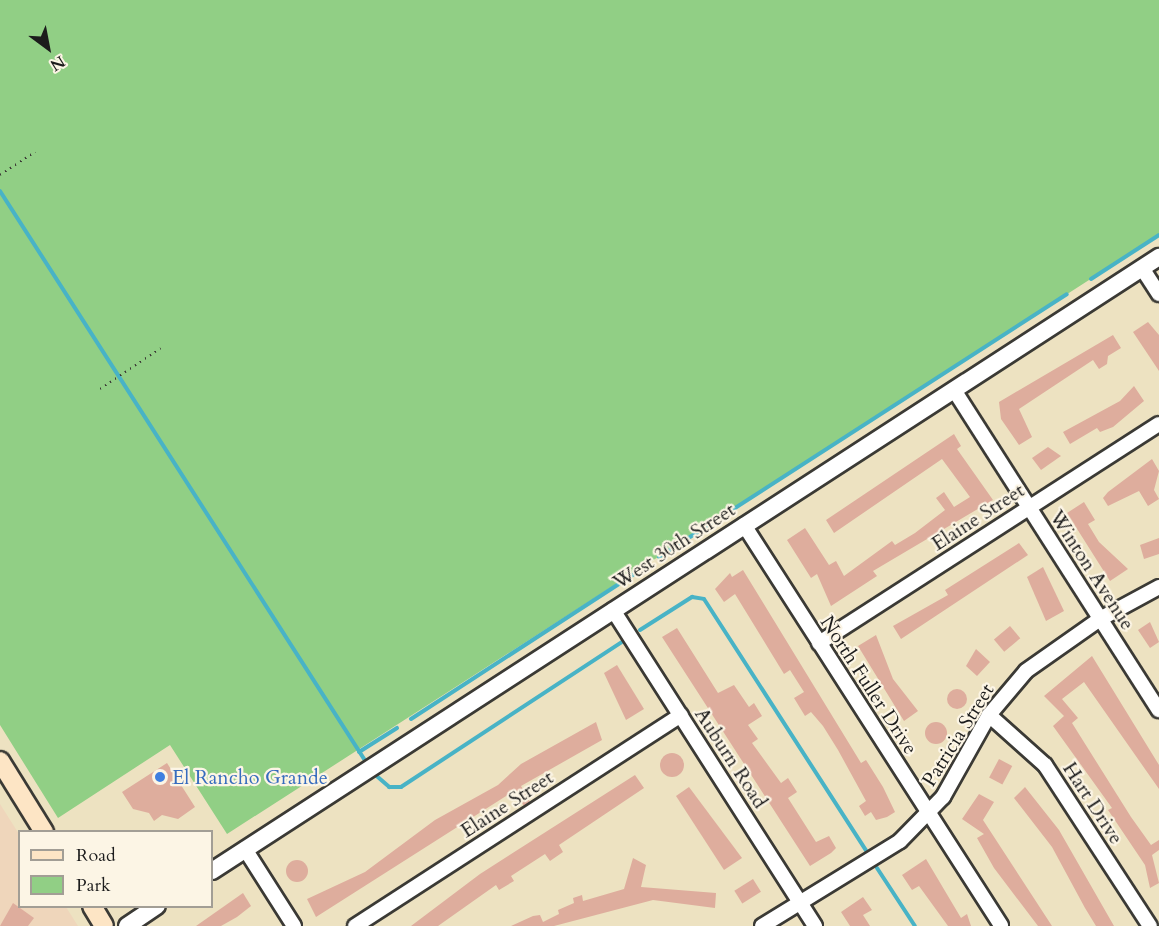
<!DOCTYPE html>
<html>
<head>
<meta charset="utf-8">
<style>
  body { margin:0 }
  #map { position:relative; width:1159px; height:926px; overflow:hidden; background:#ede2c1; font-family:Cardo,serif }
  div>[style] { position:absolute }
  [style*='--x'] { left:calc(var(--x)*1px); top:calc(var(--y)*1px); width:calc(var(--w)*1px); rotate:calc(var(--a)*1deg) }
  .built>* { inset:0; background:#efd6bb }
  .green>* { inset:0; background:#91cf85 }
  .stream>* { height:4px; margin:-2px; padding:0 2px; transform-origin:2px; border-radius:2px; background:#48b3c6 }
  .building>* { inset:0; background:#dead9d; transform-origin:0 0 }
  .round { border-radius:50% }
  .path>* { height:2px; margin-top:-1px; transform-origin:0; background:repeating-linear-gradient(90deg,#3b3a35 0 1.5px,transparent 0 6px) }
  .roads { filter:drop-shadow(2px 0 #3b3a35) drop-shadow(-2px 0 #3b3a35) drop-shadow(0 2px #3b3a35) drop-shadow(0 -2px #3b3a35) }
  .minor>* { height:14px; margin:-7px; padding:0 7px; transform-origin:7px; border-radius:7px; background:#fff }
  .tertiary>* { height:16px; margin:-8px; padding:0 8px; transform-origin:8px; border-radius:8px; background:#fff }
  .secondary>* { height:18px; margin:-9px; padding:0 9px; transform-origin:9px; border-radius:9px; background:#fde5c5 }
  .dots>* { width:16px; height:16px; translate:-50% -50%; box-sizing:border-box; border:3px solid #fcf5e5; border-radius:50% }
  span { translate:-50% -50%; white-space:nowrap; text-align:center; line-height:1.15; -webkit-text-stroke:4.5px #fcf5e5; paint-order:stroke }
  .street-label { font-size:20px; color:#1c1c1c }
  .shop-label { font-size:20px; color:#366cbe }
  .left { translate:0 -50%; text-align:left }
  .legend { position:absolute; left:18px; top:830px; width:195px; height:78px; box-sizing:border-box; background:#fcf5e5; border:2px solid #a29e95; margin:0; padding:8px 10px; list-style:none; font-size:18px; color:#1c1c1c }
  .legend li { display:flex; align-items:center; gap:12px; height:30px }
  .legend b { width:30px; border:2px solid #a29e95 }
  .north { position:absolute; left:18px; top:18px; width:60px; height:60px; -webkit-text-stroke:4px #fcf5e5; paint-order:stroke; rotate:148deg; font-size:16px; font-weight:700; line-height:24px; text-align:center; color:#1c1c1c }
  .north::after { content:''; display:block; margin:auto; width:21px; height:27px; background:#1c1c1c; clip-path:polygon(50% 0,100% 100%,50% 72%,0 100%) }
</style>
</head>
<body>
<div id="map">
  <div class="built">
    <div style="clip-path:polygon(0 804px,19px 834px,20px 906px,66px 907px,78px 926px,0 926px)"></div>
  </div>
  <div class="green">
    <div style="clip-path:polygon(0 0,1159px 0,1159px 235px,227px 834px,170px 745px,58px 818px,0 725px)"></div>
  </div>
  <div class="stream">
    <div style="--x:0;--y:191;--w:682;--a:57.34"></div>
    <div style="--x:1091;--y:279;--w:81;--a:-32.9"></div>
    <div style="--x:659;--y:557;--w:485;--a:-32.8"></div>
    <div style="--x:640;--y:630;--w:62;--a:-32.4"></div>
    <div style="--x:692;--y:597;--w:12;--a:9"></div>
    <div style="--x:704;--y:599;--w:302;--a:57.2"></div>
    <div style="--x:411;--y:719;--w:268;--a:-33"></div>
    <div style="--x:359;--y:752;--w:45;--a:-32.3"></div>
    <div style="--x:372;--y:772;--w:23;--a:41"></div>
    <div style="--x:389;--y:787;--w:12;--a:0"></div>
    <div style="--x:401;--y:787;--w:264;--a:-33.3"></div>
    <div style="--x:877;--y:868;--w:69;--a:56.8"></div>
  </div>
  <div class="building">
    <div style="clip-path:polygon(1148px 322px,1159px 335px,1159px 371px,1133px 332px)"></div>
    <div style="clip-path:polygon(1113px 335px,1121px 348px,1108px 356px,1107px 364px,1099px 369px,1093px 360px,1019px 409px,1032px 437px,1019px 445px,1001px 419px,999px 402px)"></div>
    <div style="clip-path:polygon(1134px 386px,1144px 401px,1113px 427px,1100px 432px,1097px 428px,1070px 444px,1063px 432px,1120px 401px)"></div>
    <div style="clip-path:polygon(954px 434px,961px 446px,957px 449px,993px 500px,873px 571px,877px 576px,831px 606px,817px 574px,811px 578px,787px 540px,805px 528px,829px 565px,836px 561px,844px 576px,892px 541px,895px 545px,915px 533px,945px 510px,936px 498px,944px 492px,954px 507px,970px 497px,942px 459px,834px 533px,826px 520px)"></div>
    <div style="clip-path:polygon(1048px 447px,1061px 456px,1041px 470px,1032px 458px)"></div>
    <div style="clip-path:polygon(1152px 459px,1159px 471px,1154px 490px,1159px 499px,1148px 506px,1139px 491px,1108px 506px,1103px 498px,1108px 492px)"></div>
    <div style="clip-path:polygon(1084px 502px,1095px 520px,1088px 524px,1099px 542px,1128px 569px,1110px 581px,1067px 513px)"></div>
    <div style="clip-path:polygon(1159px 538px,1159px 554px,1144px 559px,1140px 545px)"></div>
    <div style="clip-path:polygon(1019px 543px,1028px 555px,901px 639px,893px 626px,948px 595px,945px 590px)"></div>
    <div style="clip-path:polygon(1043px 567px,1064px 611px,1046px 621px,1027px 577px)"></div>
    <div style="clip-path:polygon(743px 570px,861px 763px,866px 760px,883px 787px,895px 812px,887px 817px,876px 820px,871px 812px,865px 816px,859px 806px,866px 801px,838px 750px,823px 726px,811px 712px,805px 716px,794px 698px,804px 692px,790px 670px,784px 674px,735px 594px,724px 602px,715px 589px,730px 573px,732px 577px)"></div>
    <div style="clip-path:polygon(1150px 622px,1159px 642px,1150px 648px,1138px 630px)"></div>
    <div style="left:1010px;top:626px;width:16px;height:21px;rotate:50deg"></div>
    <div style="clip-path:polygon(677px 628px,718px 693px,734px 685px,749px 707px,754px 703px,762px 716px,748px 725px,758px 739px,752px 743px,781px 783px,788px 778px,797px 792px,788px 798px,816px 842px,829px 836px,836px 848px,831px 853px,810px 866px,662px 637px)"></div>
    <div style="clip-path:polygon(876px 635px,893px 679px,918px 711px,904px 721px,858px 646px)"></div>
    <div style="clip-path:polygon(976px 649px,990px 662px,977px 676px,966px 666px)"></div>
    <div style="clip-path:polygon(1092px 656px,1159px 765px,1159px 789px,1084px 682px,1062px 699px,1078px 718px,1072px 723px,1131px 817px,1151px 845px,1159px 840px,1159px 850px,1152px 855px,1159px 883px,1150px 888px,1145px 865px,1108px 810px,1112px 808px,1053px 726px,1064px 716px,1044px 696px)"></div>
    <div style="clip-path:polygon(617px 665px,644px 709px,626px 720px,604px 673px)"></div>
    <div class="round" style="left:947px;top:689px;width:20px;height:20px"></div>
    <div class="round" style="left:925px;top:722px;width:22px;height:22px"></div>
    <div style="clip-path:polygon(596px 722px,602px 740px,521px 786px,530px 802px,524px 806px,514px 791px,316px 917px,307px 899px,365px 872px,435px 820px,498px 785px,521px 764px)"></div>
    <div class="round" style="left:660px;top:753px;width:24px;height:24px"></div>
    <div style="left:999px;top:759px;width:15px;height:21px;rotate:28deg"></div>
    <div style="clip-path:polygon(167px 763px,195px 807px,178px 819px,162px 815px,154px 821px,149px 813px,133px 809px,122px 792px)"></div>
    <div style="clip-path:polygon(635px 775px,644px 788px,559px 845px,563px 852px,550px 861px,545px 854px,511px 876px,514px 881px,499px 890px,496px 885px,438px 926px,411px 926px,480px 874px)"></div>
    <div style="clip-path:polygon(689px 787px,742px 858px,724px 870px,676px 796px)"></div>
    <div style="clip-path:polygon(1025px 787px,1059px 830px,1114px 926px,1096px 926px,1085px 908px,1052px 847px,1014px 798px)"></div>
    <div style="clip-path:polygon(979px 794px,994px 802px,983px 820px,1052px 926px,1038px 926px,994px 868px,977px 838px,984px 834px,962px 819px)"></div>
    <div style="clip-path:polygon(633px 858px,646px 865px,641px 887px,716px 893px,715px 908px,653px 900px,554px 926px,511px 926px,533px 916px,540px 915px,543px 922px,559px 914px,558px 910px,574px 903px,573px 898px,582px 895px,583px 901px,624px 889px)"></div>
    <div style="clip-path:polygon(926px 859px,961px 918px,967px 914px,971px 926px,948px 926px,919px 886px,912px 890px,902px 875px)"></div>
    <div class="round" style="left:286px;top:860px;width:22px;height:22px"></div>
    <div style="left:753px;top:879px;width:15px;height:22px;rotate:58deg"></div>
    <div style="clip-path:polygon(243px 893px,251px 906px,237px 917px,221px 926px,196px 926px)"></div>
    <div style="clip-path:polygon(863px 897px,872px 910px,863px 915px,870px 926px,850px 926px,841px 912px)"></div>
    <div style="clip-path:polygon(13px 903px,34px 918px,28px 926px,0 926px)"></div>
  </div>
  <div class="path">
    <div style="--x:0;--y:175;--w:42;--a:-33.3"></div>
    <div style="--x:100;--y:389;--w:73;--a:-33.9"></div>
  </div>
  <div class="roads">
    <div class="minor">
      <div style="--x:1142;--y:268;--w:31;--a:57"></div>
      <div style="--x:954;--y:390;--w:380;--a:57.4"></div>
      <div style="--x:744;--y:525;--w:476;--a:57.3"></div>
      <div style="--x:613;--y:610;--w:375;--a:57.4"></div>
      <div style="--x:819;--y:643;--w:404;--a:-32.8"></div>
      <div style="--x:989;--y:715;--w:75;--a:41.8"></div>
      <div style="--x:1045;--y:765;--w:192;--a:56.9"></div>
      <div style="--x:245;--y:849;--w:91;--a:57.5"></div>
      <div style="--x:355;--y:926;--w:388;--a:-32.9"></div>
      <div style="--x:762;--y:926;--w:162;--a:-31.6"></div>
      <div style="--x:900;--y:841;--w:62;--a:-45.7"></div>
      <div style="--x:943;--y:797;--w:94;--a:-60.7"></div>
      <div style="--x:989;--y:715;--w:57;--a:-49.9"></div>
      <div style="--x:1026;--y:671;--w:90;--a:-35.1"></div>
      <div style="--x:1100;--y:619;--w:67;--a:-28.5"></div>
    </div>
    <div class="tertiary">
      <div style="--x:212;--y:871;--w:1129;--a:-32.96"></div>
      <div style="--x:127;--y:926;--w:36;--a:-34"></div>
    </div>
    <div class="secondary">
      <div style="--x:0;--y:761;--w:84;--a:58.2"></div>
      <div style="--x:92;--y:906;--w:23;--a:59"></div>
    </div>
  </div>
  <div class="dots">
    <div style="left:160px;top:777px;background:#3f7fe0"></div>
  </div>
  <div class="street-label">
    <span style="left:978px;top:517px;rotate:-33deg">Elaine Street</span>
    <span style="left:674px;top:546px;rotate:-33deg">West 30th Street</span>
    <span style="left:1092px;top:570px;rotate:57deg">Winton Avenue</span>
    <span style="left:869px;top:685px;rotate:57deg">North Fuller Drive</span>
    <span style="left:958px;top:735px;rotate:-58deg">Patricia Street</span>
    <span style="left:731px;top:758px;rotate:57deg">Auburn Road</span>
    <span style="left:1093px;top:803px;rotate:57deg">Hart Drive</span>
    <span style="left:507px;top:804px;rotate:-33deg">Elaine Street</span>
  </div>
  <div class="shop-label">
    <span class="left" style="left:172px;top:777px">El Rancho Grande</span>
  </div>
  <ul class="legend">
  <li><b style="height:8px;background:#fde5c5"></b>Road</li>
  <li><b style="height:16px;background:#91cf85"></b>Park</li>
  </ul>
  <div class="north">N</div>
</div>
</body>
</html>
